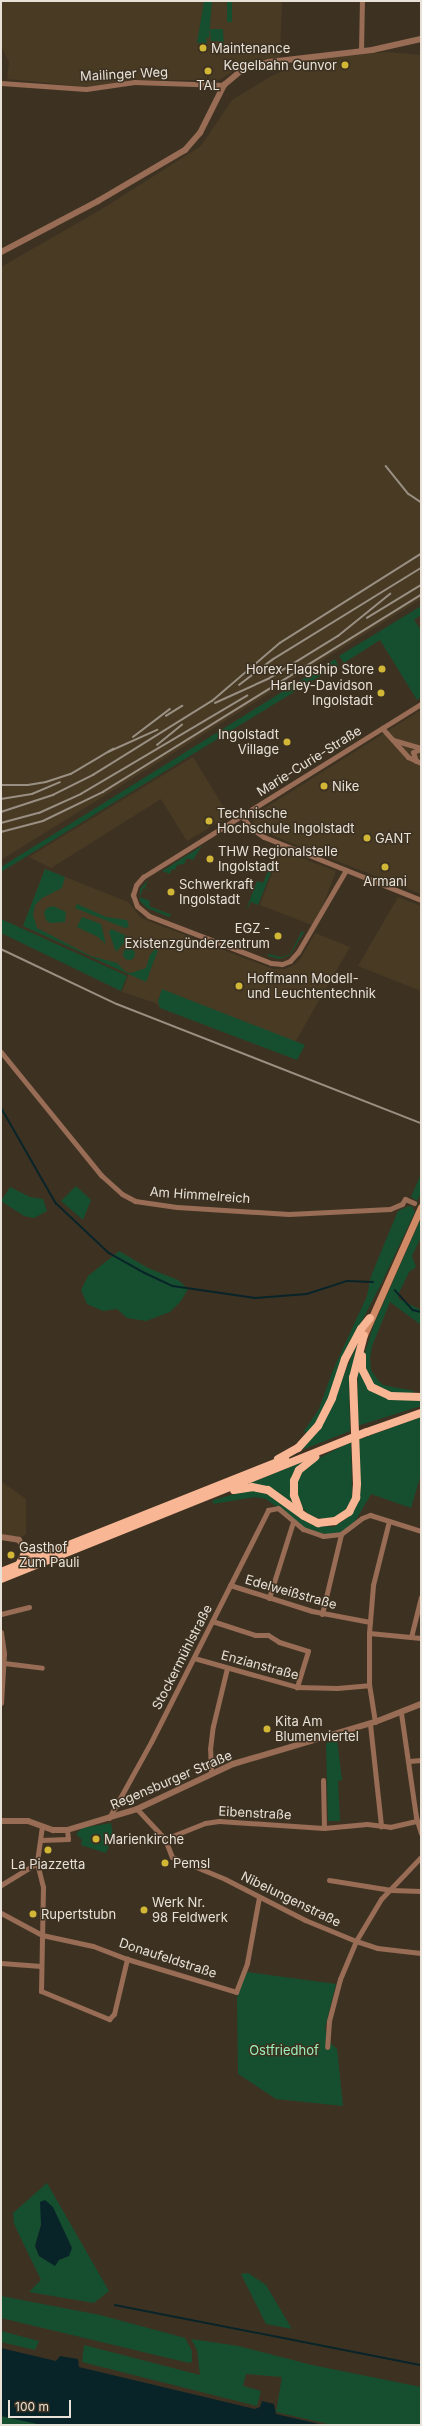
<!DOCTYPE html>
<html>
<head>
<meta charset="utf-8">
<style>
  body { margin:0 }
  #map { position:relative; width:422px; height:2426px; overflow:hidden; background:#3d3222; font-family:Inter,sans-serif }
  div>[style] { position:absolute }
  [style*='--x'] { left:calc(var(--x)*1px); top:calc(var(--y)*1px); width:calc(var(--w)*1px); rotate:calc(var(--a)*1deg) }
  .built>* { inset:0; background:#493a24; transform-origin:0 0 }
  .green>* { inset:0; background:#164f2f; transform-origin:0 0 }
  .round { border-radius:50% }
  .water>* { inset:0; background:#092429 }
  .stream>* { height:1.5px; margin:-0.75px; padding:0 0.75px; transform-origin:0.75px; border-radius:0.75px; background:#092429 }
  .minor>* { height:5px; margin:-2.5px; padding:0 2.5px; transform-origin:2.5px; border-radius:2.5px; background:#986c55 }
  .tertiary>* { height:6px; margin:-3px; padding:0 3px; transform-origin:3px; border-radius:3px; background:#986c55 }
  .secondary>* { height:7px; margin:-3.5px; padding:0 3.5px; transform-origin:3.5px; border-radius:3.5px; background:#d08b66 }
  .trunk>* { height:8px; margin:-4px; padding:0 4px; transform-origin:4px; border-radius:4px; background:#f8b694 }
  .rail>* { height:1.5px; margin:-0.75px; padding:0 0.75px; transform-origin:0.75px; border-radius:0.75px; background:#999083 }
  .dots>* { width:11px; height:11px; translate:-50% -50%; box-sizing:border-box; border:2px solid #3d3222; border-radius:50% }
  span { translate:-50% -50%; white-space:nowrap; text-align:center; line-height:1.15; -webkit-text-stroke:3px #3d3222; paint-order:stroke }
  .poi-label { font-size:13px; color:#e8e1d7 }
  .left { translate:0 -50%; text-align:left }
  .right { translate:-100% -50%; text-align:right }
  .street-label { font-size:13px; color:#e8e1d7 }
  .park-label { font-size:13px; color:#9bf1b8 }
  .frame { position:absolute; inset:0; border:2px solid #e8e1d7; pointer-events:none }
  .scale { position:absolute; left:8px; top:2400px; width:63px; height:18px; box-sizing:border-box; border:2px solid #e8e1d7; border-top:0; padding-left:5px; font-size:12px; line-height:14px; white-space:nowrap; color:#e8e1d7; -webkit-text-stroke:3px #3d3222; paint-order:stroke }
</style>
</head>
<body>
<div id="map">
  <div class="built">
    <div style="clip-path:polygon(1px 1px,282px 1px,280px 58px,244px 65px,219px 80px,134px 80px,87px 87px,7px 79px,9px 63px,1px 45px)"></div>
    <div style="clip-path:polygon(387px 52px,421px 55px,421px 599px,1px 860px,1px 267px,102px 209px,201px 146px,232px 100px,270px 77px,305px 60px)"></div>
    <div style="clip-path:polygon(421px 710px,421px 894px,276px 837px,255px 825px,252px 819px,254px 815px)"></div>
    <div style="clip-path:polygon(193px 757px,229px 816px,187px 841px,161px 799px,51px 868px,29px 857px)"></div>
    <div style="left:281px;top:850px;width:59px;height:59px;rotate:21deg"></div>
    <div style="clip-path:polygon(45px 869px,128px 902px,141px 918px,273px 969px,285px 969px,294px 965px,301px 958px,315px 933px,350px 947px,295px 1042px,162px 990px,158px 1001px,160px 1008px,156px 1003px,122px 992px,129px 974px,23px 926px)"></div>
    <div style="clip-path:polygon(398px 897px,421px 906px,421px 991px,358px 966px)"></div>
    <div style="clip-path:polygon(1px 1481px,26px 1499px,26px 1534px,21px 1537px,1px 1535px)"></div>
  </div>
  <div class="green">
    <div style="clip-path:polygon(204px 1px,212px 1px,209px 38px,206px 38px,207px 43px,197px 43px)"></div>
    <div style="left:227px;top:1px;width:5px;height:21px"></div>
    <div style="clip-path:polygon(210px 29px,223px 29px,224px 47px,219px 48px,219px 41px,211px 41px)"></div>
    <div style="clip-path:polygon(421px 606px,421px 615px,414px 620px,421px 630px,421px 697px,417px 700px,380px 640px,344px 663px,339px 656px)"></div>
    <div style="clip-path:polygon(335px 659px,338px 665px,1px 872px,1px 867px)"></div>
    <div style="clip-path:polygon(202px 846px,193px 860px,187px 858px,184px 864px,177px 865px,175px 870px,172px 869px,170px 874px,162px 871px)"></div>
    <div style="clip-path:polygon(271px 864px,274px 865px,258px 905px,251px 902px,246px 910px,257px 881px,263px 883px)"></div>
    <div style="clip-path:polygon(45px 869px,65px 877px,62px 888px,42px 898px,35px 905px,33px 915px,37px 928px,91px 956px,117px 963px,126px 972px,131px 973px,146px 968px,150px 955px,155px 949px,158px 950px,146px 982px,23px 926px)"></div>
    <div style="clip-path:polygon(148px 880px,145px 888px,154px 892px,143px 888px,140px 897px,150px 901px,149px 906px,172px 915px,169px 917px,147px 908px,140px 901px,140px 889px)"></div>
    <div style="clip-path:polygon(77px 904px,106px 917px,127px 920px,129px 927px,125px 928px,75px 908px)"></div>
    <div style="clip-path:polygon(53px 906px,66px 912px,65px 922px,50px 923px,46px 920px,44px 912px,47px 908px)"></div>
    <div style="clip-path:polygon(82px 917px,101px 924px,106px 944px,98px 937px,77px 927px)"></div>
    <div style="clip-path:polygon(1px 919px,127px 976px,121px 991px,1px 933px)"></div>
    <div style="clip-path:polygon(111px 929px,129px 937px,116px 952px,109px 932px)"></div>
    <div style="clip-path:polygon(302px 931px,304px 932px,290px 955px,279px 959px,268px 956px,268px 954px,281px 957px,290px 954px)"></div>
    <div class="round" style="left:123px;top:948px;width:12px;height:12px"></div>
    <div style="clip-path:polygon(162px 989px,187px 999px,305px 1045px,297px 1060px,160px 1008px,158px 1001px)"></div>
    <div style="clip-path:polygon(421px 1174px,421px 1193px,417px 1201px,411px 1197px)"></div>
    <div style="clip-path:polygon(76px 1186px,91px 1200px,83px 1220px,61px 1201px)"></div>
    <div style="clip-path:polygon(10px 1187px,30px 1197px,43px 1199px,47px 1211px,34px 1218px,24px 1216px,1px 1201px)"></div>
    <div style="clip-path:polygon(409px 1206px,412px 1206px,415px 1212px,382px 1282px,348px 1348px,326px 1408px,307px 1434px,304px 1431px,319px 1409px,333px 1370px,367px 1296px,371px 1276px,398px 1211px)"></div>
    <div style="clip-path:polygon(421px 1218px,421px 1237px,412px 1256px,416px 1267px,409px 1272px,398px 1295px,399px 1299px,421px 1310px,421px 1325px,390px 1302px,372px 1346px,370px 1358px,371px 1370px,377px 1379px,383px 1385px,414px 1391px,413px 1395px,388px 1392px,377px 1388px,369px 1380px,363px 1358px,374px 1324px)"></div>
    <div style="clip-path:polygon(119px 1251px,148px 1268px,178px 1280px,188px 1289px,181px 1301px,170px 1312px,146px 1321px,127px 1318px,117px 1309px,103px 1311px,87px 1304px,81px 1290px,88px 1276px)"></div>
    <div style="clip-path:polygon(357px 1344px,349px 1388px,350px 1431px,299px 1451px,327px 1415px)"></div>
    <div style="clip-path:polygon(358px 1363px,373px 1391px,421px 1399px,421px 1406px,357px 1426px)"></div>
    <div style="clip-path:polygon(421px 1417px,421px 1474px,411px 1508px,371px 1494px,353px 1525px,340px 1533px,328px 1535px,306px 1529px,266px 1499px,255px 1497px,213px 1504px,213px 1500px,249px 1490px,268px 1492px,312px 1525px,334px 1527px,350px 1516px,360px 1497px,358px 1440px)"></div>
    <div style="clip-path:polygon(351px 1442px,352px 1501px,341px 1515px,328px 1520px,312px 1517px,300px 1506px,295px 1487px,300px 1474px,313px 1461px)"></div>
    <div style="clip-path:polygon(305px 1461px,296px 1470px,294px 1504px,280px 1494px,245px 1485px)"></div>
    <div style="clip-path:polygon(337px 1740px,342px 1780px,338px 1781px,340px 1821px,328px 1821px,326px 1743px)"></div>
    <div style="clip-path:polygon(111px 1823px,113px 1835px,106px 1853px,81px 1845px,82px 1840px,76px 1834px,82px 1828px)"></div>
    <div style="clip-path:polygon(247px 1972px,336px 1984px,325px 2028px,329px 2042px,337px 2049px,343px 2106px,276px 2099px,238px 2074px,237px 1997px)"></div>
    <div style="clip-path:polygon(evenodd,47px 2183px,109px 2291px,94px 2303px,29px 2292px,41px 2280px,14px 2224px,13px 2213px,47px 2183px,41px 2225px,49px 2262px,39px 2256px,35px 2246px,41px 2225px)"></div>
    <div style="clip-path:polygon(248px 2273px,266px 2285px,292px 2329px,266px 2324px,241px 2274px)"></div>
    <div style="clip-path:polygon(1px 2296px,100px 2315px,185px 2338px,192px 2351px,192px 2362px,189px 2363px,1px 2318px)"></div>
    <div style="clip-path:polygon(1px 2331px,39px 2341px,35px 2350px,1px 2342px)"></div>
    <div style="clip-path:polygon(191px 2339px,238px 2346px,312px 2365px,421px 2387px,421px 2425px,332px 2425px,276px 2412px,282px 2377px,246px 2374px,243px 2386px,261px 2391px,257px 2406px,82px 2362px,84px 2345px,200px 2375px,197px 2350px)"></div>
    <div style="clip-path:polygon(1px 2416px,40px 2424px,40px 2425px,1px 2425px)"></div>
  </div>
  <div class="water">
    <div style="clip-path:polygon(45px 2200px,53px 2207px,72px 2248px,69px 2256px,59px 2260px,55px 2266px,39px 2256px,35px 2246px,41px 2225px,40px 2202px)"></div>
    <div style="clip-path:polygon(1px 2348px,56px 2361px,60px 2356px,78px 2359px,79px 2367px,255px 2409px,260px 2407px,262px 2401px,274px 2404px,276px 2414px,324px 2425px,42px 2425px,1px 2416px)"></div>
  </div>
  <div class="stream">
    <div style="--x:1;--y:1107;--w:111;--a:60.2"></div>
    <div style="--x:56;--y:1203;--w:73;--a:43.3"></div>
    <div style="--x:109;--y:1253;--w:41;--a:29.1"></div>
    <div style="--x:145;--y:1273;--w:31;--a:25"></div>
    <div style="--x:173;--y:1286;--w:83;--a:8.3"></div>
    <div style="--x:255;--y:1298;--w:52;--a:-4.4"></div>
    <div style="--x:307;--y:1294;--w:42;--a:-18"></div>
    <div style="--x:347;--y:1281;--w:26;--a:2"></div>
    <div style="--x:395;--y:1290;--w:27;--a:48"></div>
    <div style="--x:413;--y:1310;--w:8;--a:14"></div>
    <div style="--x:115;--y:2305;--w:312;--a:11.1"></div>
  </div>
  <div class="minor">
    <div style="--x:361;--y:51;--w:50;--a:-88.9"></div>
    <div style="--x:1;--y:83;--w:85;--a:4"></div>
    <div style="--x:86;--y:89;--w:49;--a:-8.3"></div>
    <div style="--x:134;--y:82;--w:90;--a:1.9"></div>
    <div style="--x:382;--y:728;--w:39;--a:48"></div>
    <div style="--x:408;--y:757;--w:14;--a:25"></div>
    <div style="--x:393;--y:740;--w:29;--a:16"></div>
    <div style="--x:416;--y:761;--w:9;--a:-108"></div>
    <div style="--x:413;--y:752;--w:9;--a:-21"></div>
    <div style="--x:242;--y:816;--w:14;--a:54"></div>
    <div style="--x:250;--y:827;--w:17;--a:36"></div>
    <div style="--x:264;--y:837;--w:169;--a:21.9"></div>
    <div style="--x:346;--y:870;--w:95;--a:120.3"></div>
    <div style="--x:298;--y:952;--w:12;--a:132"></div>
    <div style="--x:290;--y:961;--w:9;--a:159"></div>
    <div style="--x:282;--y:964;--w:11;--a:-175"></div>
    <div style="--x:271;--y:963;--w:131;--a:-158.9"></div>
    <div style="--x:149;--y:916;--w:16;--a:-140"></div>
    <div style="--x:137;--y:906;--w:12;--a:-110"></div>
    <div style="--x:133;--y:895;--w:10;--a:-73"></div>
    <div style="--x:136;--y:885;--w:11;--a:-49"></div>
    <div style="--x:143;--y:877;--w:327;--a:-31.9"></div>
    <div style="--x:1;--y:1052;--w:159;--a:50.9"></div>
    <div style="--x:101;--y:1175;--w:28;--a:42"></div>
    <div style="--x:122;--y:1194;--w:15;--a:28"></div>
    <div style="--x:135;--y:1201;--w:42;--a:8.1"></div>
    <div style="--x:177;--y:1207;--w:112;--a:3.6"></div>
    <div style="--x:289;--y:1214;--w:101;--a:-2.8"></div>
    <div style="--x:390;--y:1209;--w:13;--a:-23"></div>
    <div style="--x:402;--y:1204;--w:6;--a:-59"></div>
    <div style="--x:405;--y:1199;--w:10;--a:24"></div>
    <div style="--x:230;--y:1585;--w:86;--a:17.6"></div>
    <div style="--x:312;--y:1611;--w:59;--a:10.7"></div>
    <div style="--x:269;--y:1598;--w:80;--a:-72.5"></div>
    <div style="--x:1;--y:1614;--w:29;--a:-14"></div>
    <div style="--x:322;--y:1614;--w:82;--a:-76.6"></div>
    <div style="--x:212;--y:1621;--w:45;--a:18"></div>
    <div style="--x:255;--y:1635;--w:13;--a:0"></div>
    <div style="--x:268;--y:1635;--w:13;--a:32"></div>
    <div style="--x:279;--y:1642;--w:30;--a:17"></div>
    <div style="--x:308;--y:1651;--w:38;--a:107"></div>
    <div style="--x:1;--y:1632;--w:21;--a:82"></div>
    <div style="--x:4;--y:1653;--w:50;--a:93.4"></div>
    <div style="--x:369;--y:1633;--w:52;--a:5.5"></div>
    <div style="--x:411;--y:1637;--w:41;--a:-76"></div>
    <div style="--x:194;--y:1658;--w:107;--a:15.7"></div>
    <div style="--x:297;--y:1687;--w:40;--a:1.4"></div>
    <div style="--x:337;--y:1688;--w:32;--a:-5"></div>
    <div style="--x:4;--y:1663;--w:38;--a:7"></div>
    <div style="--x:401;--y:1713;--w:105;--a:81.8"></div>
    <div style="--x:416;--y:1817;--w:17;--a:73"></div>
    <div style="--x:375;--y:1722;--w:37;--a:-99"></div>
    <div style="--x:369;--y:1685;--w:52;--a:-90"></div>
    <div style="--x:369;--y:1633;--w:48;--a:-85.2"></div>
    <div style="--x:373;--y:1585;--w:66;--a:-76"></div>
    <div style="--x:370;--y:1724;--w:103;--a:83.8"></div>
    <div style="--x:409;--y:1761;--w:12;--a:-5"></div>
    <div style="--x:211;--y:1773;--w:24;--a:-92"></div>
    <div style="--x:210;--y:1749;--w:23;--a:-83"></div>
    <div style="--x:213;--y:1726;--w:60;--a:-76.4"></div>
    <div style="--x:323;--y:1780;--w:48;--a:88.8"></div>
    <div style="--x:137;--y:1809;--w:41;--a:47"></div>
    <div style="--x:165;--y:1839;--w:19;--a:69"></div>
    <div style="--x:172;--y:1857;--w:57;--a:22.5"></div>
    <div style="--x:225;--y:1879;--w:90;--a:27.1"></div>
    <div style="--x:305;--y:1920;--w:55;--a:22.4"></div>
    <div style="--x:356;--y:1941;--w:41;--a:112.8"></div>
    <div style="--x:340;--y:1979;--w:43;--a:104.7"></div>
    <div style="--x:329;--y:2021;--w:26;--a:94"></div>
    <div style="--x:109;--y:1818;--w:87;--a:-61.1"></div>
    <div style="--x:151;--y:1742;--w:260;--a:-63.2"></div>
    <div style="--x:268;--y:1510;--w:10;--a:-11"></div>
    <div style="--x:278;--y:1508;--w:33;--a:40"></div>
    <div style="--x:303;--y:1529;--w:21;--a:19"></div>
    <div style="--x:323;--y:1536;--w:18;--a:-6"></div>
    <div style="--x:341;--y:1534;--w:26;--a:-37"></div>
    <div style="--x:362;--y:1518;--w:9;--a:-21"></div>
    <div style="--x:370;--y:1515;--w:53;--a:17.4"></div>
    <div style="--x:42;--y:1826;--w:37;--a:98"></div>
    <div style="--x:37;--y:1863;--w:25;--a:76"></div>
    <div style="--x:43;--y:1887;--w:104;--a:91.1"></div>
    <div style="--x:41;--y:1991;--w:74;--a:22.4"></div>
    <div style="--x:109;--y:2019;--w:7;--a:-45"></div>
    <div style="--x:114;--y:2014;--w:57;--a:-76.7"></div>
    <div style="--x:165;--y:1839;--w:43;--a:-21.8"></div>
    <div style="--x:205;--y:1823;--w:14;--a:-8"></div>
    <div style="--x:219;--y:1821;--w:105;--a:3.8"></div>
    <div style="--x:324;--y:1828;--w:43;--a:-5.3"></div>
    <div style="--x:367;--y:1824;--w:23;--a:7"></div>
    <div style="--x:390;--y:1827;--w:28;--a:-13"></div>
    <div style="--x:41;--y:1840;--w:27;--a:-2"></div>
    <div style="--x:68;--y:1839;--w:9;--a:-96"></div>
    <div style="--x:421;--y:1857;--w:58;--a:133.6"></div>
    <div style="--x:381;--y:1899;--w:49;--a:120.8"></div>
    <div style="--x:356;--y:1941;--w:22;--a:18"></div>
    <div style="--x:377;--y:1948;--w:44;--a:6.5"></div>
    <div style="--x:329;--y:1880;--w:63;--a:9.2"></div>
    <div style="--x:391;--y:1890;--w:30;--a:2"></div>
    <div style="--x:1;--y:1885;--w:42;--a:-31.4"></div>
    <div style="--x:1;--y:1913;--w:47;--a:28.2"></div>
    <div style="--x:42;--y:1935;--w:52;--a:12.2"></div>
    <div style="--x:93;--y:1946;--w:36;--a:21"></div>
    <div style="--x:127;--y:1959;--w:114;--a:16.8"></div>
    <div style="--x:236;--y:1992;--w:31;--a:-69"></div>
    <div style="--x:247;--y:1963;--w:67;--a:-79.7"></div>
    <div style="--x:1;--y:1963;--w:40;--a:4.3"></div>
  </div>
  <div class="tertiary">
    <div style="--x:1;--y:252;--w:110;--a:-27.7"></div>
    <div style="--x:98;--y:201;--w:101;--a:-30.4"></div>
    <div style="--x:185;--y:150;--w:23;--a:-49"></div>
    <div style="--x:200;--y:133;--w:54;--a:-63.4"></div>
    <div style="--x:224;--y:85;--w:26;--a:-40"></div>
    <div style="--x:244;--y:68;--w:26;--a:-13"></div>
    <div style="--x:269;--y:62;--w:104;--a:-6.6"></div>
    <div style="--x:372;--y:50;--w:50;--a:-12.7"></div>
    <div style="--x:1;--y:1537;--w:18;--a:9"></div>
    <div style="--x:19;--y:1540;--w:13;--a:58"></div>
    <div style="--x:1;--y:1821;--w:27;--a:0"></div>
    <div style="--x:28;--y:1821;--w:27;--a:20"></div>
    <div style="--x:53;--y:1830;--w:14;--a:0"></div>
    <div style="--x:67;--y:1830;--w:73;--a:-16.7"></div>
    <div style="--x:137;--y:1809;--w:106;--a:-25.1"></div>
    <div style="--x:233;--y:1764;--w:148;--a:-16.5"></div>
    <div style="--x:375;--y:1722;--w:49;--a:-21.4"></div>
  </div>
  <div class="secondary">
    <div style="--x:364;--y:1335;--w:140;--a:-66"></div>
  </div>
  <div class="trunk">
    <div style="--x:362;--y:1356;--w:13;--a:90"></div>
    <div style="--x:362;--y:1369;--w:20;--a:63"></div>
    <div style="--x:371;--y:1387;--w:21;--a:25"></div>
    <div style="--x:390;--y:1396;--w:31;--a:2"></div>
    <div style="--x:278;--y:1459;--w:23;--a:-29"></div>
    <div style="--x:298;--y:1448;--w:30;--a:-48"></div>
    <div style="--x:318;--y:1426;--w:31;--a:-63"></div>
    <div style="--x:332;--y:1398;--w:41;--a:-71.6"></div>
    <div style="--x:345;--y:1359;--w:34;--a:-62"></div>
    <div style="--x:361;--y:1329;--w:14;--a:-51"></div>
    <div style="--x:234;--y:1490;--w:18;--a:-9"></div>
    <div style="--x:252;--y:1487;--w:16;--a:11"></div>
    <div style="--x:268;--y:1490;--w:44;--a:35.8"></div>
    <div style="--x:304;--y:1516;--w:16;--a:27"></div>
    <div style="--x:318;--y:1523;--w:17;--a:-7"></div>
    <div style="--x:335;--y:1521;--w:17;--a:-33"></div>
    <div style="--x:349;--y:1512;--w:16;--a:-63"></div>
    <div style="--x:356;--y:1498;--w:14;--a:-86"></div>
    <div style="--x:357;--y:1484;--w:106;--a:-92.2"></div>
    <div style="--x:353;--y:1378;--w:44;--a:-75.7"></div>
    <div style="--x:299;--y:1509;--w:15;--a:-110"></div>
    <div style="--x:294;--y:1495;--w:14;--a:-90"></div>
    <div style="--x:294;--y:1481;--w:12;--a:-66"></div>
    <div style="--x:299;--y:1470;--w:21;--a:-39"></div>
    <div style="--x:19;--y:1565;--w:16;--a:-63"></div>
    <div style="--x:26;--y:1551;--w:18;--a:16"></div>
    <div style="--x:1;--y:1572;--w:306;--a:-21.7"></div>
    <div style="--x:1;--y:1579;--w:394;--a:-21.9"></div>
    <div style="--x:367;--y:1432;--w:57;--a:-19.4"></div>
  </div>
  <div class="rail">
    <div style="--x:386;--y:466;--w:36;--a:51"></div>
    <div style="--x:409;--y:494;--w:14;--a:34"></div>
    <div style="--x:367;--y:618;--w:63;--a:-31.4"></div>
    <div style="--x:239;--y:685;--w:41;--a:-37.1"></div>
    <div style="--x:272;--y:660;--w:175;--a:-31.7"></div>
    <div style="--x:215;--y:703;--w:60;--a:-24.4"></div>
    <div style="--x:270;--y:678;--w:80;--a:-31.7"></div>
    <div style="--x:338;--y:636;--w:67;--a:-38.9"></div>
    <div style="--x:166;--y:716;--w:19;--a:-32"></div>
    <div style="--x:133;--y:737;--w:46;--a:-37.1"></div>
    <div style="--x:157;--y:745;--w:32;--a:-39"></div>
    <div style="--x:108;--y:752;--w:54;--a:-24.2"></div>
    <div style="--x:1;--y:785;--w:27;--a:0"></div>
    <div style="--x:28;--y:785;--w:18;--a:-9"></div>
    <div style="--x:46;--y:782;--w:26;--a:-18"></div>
    <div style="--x:71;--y:774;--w:49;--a:-30.8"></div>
    <div style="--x:1;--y:799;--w:31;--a:-9"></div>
    <div style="--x:32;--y:794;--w:30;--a:-23"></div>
    <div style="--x:1;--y:812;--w:55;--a:-18.1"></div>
    <div style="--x:53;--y:795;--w:45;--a:-26.6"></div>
    <div style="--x:93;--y:775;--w:140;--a:-31.9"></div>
    <div style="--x:212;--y:701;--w:89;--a:-40.5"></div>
    <div style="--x:280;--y:643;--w:167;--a:-32.3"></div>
    <div style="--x:1;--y:823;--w:39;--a:-15"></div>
    <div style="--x:39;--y:813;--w:46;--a:-24.3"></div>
    <div style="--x:81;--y:794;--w:193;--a:-30.6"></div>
    <div style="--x:1;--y:832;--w:43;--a:-14.7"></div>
    <div style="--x:43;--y:821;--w:67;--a:-25.8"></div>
    <div style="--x:103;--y:792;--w:374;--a:-31.8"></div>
    <div style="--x:1;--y:949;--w:128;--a:25.4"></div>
    <div style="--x:117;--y:1004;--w:326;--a:21.4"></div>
  </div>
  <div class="dots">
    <div style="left:203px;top:48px;background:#d2b736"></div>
    <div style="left:345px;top:65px;background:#d2b736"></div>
    <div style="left:208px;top:71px;background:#d2b736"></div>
    <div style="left:382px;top:669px;background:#d2b736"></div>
    <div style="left:381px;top:693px;background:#d2b736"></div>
    <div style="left:287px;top:742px;background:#d2b736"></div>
    <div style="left:324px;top:786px;background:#d2b736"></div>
    <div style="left:209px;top:821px;background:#d2b736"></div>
    <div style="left:367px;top:838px;background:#d2b736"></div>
    <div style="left:210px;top:859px;background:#d2b736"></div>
    <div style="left:385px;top:867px;background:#d2b736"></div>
    <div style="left:171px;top:892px;background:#d2b736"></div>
    <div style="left:278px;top:936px;background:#d2b736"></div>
    <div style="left:239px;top:986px;background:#d2b736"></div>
    <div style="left:11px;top:1555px;background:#d2b736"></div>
    <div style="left:267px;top:1729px;background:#d2b736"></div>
    <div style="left:96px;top:1839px;background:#d2b736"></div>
    <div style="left:48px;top:1850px;background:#d2b736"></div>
    <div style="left:165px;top:1863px;background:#d2b736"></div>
    <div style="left:144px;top:1910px;background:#d2b736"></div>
    <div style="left:33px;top:1914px;background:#d2b736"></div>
  </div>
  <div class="poi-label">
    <span class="left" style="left:211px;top:48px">Maintenance</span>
    <span class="right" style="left:337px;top:65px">Kegelbahn Gunvor</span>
    <span style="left:208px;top:85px">TAL</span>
    <span class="right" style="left:374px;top:669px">Horex Flagship Store</span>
    <span class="right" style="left:373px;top:693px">Harley-Davidson<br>Ingolstadt</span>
    <span class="right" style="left:279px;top:742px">Ingolstadt<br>Village</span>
    <span class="left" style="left:332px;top:786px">Nike</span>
    <span class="left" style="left:217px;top:821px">Technische<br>Hochschule Ingolstadt</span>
    <span class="left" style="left:375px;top:838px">GANT</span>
    <span class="left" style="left:218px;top:859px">THW Regionalstelle<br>Ingolstadt</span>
    <span style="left:385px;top:881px">Armani</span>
    <span class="left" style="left:179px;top:892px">Schwerkraft<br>Ingolstadt</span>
    <span class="right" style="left:270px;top:936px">EGZ -<br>Existenzgünderzentrum</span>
    <span class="left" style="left:247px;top:986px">Hoffmann Modell-<br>und Leuchtentechnik</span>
    <span class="left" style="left:19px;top:1555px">Gasthof<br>Zum Pauli</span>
    <span class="left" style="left:275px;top:1729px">Kita Am<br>Blumenviertel</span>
    <span class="left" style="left:104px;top:1839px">Marienkirche</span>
    <span class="left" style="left:173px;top:1863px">Pemsl</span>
    <span style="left:48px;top:1864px">La Piazzetta</span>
    <span class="left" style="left:152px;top:1910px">Werk Nr.<br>98 Feldwerk</span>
    <span class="left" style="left:41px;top:1914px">Rupertstubn</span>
  </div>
  <div class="street-label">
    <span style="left:124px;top:74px;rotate:-3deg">Mailinger Weg</span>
    <span style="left:309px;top:761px;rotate:-32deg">Marie-Curie-Straße</span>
    <span style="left:200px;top:1195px;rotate:4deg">Am Himmelreich</span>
    <span style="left:291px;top:1592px;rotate:16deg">Edelweißstraße</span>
    <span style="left:182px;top:1657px;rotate:-63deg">Stockermühlstraße</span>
    <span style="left:260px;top:1665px;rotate:15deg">Enzianstraße</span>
    <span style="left:171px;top:1780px;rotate:-23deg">Regensburger Straße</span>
    <span style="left:255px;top:1813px;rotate:3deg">Eibenstraße</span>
    <span style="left:291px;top:1899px;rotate:26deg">Nibelungenstraße</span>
    <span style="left:168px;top:1958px;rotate:18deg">Donaufeldstraße</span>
  </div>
  <div class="park-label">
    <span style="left:284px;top:2050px">Ostfriedhof</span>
  </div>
  <div class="frame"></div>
  <div class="scale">100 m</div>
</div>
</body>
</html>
